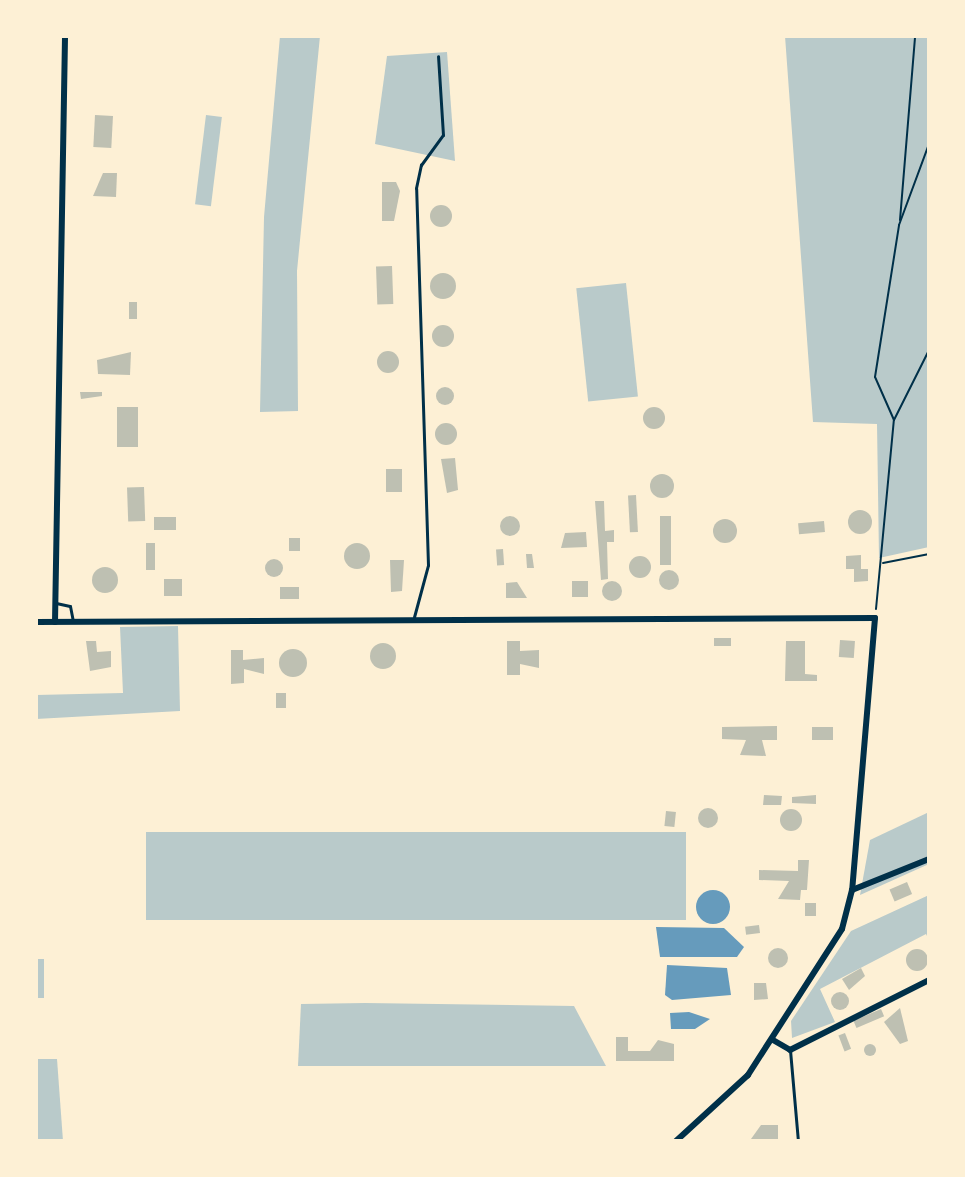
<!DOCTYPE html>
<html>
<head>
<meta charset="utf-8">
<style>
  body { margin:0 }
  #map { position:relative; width:965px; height:1177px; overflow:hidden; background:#fdf0d5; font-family:Poppins,sans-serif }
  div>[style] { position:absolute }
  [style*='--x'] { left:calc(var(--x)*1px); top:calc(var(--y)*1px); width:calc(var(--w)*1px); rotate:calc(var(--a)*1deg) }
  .green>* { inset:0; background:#b9caca; transform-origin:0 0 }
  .water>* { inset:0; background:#669bbc }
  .round { border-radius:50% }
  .building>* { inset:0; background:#bec0b2; transform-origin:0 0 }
  .path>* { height:2px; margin:-1px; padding:0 1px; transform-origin:1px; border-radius:1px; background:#003049 }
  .service>* { height:3px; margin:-1.5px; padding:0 1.5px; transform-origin:1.5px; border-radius:1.5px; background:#003049 }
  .minor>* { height:6px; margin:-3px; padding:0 3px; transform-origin:3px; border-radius:3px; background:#003049 }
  span { translate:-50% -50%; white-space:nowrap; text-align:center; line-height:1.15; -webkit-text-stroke:8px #fdf0d5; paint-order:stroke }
  .frame { position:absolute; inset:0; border:38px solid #fdf0d5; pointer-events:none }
</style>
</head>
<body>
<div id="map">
  <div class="green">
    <div style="clip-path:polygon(280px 36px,320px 36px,297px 271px,298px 411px,260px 412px,264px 217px)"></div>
    <div style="clip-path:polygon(785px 36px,929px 36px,929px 547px,879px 558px,877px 424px,813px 422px)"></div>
    <div style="clip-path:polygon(447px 52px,455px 161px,375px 144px,387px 56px)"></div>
    <div style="left:206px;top:115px;width:16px;height:90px;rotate:7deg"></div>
    <div style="left:626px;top:283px;width:114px;height:50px;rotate:84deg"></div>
    <div style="clip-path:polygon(178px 626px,180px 711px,36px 719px,36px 695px,123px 693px,120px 627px)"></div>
    <div style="clip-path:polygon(929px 812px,929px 864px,860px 895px,870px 840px)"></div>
    <div style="left:146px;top:832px;width:540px;height:88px"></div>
    <div style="clip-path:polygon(929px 895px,929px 940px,926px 934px,820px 989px,835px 1022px,792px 1038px,791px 1021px,851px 931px)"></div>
    <div style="left:36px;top:959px;width:8px;height:39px"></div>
    <div style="clip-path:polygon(365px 1003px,574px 1006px,606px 1066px,298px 1066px,301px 1004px)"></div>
    <div style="clip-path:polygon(36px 1059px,57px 1059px,63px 1141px,36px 1141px)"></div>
  </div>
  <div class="water">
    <div class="round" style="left:696px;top:890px;width:34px;height:34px"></div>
    <div style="clip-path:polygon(656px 927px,724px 928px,744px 947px,737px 957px,660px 957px)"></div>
    <div style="clip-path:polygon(667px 965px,727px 968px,731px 995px,672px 1000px,665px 995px)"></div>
    <div style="clip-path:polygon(689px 1012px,710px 1019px,695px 1029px,671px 1029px,670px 1013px)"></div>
  </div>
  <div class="building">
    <div style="left:95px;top:115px;width:18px;height:32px;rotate:3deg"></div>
    <div style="clip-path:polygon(103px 173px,117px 173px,116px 197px,93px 196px)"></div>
    <div style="clip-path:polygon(382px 182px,396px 182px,400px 191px,394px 221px,382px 221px)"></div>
    <div class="round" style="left:430px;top:205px;width:22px;height:22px"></div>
    <div style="left:392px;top:266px;width:38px;height:16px;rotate:88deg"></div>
    <div class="round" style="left:430px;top:273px;width:26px;height:26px"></div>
    <div style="left:129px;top:302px;width:8px;height:17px"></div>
    <div class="round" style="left:432px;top:325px;width:22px;height:22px"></div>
    <div class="round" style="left:377px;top:351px;width:22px;height:22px"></div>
    <div style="clip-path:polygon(131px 352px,130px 375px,98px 374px,97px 360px)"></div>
    <div class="round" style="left:436px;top:387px;width:18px;height:18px"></div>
    <div style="clip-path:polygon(80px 392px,102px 392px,102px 396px,81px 399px)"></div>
    <div style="left:138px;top:407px;width:40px;height:21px;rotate:90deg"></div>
    <div class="round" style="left:643px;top:407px;width:22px;height:22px"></div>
    <div class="round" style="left:435px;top:423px;width:22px;height:22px"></div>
    <div style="clip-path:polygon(455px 458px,458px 490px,447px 493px,441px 459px)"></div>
    <div style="left:402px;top:469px;width:23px;height:16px;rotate:90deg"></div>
    <div class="round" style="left:650px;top:474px;width:24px;height:24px"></div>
    <div style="left:144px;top:487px;width:34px;height:17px;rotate:88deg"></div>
    <div style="left:636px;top:495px;width:37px;height:8px;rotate:87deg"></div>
    <div style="clip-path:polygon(595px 501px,604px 501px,605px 531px,614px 530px,614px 542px,607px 542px,608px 579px,601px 580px)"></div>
    <div class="round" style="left:848px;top:510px;width:24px;height:24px"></div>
    <div class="round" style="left:500px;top:516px;width:20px;height:20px"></div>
    <div style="left:660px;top:516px;width:11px;height:49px"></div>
    <div style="left:154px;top:517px;width:22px;height:13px"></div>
    <div class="round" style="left:713px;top:519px;width:24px;height:24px"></div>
    <div style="left:824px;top:521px;width:11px;height:26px;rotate:85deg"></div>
    <div style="clip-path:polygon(586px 532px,587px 547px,561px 548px,565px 533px)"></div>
    <div style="left:289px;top:538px;width:11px;height:13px"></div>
    <div style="left:146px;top:543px;width:9px;height:27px"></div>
    <div class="round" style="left:344px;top:543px;width:26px;height:26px"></div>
    <div style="left:503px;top:549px;width:16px;height:7px;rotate:86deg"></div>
    <div style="clip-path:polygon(526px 554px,532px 554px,534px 568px,527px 568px)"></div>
    <div style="clip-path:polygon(861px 555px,861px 569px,868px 569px,868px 581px,854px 582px,854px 569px,846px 569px,846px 556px)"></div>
    <div class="round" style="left:629px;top:556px;width:22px;height:22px"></div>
    <div class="round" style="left:265px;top:559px;width:18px;height:18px"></div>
    <div style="clip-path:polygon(390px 560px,404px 560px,402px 591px,391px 592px)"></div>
    <div class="round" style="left:92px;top:567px;width:26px;height:26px"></div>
    <div class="round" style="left:659px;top:570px;width:20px;height:20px"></div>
    <div style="left:164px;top:579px;width:18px;height:17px"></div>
    <div style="left:572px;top:581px;width:16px;height:16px"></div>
    <div class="round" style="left:602px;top:581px;width:20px;height:20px"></div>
    <div style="clip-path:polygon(517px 582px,527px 598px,506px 598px,506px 583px)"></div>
    <div style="left:280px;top:587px;width:19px;height:12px"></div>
    <div style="left:714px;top:638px;width:17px;height:8px"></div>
    <div style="left:840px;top:640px;width:15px;height:17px;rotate:4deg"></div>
    <div style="clip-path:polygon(86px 641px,96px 641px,97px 652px,111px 651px,111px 667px,90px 671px)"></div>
    <div style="clip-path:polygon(507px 641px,520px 641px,520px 651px,539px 650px,539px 668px,520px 664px,520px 675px,507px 675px)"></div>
    <div style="clip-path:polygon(786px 641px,805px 641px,805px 674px,817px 675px,817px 681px,785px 681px)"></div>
    <div class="round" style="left:370px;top:643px;width:26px;height:26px"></div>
    <div class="round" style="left:279px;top:649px;width:28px;height:28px"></div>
    <div style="clip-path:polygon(231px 650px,243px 650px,243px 660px,264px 658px,264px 674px,244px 669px,244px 683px,231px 684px)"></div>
    <div style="left:276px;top:693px;width:10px;height:15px"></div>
    <div style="clip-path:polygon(777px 726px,777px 740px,762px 740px,766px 756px,740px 755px,746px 740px,722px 739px,722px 727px)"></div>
    <div style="left:812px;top:727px;width:21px;height:13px"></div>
    <div style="clip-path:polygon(764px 795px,782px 796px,781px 805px,763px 805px)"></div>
    <div style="clip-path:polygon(816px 795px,816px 804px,792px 803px,792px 797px)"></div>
    <div class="round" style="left:698px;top:808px;width:20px;height:20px"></div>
    <div class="round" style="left:780px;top:809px;width:22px;height:22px"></div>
    <div style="left:666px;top:811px;width:10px;height:15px;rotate:6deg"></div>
    <div style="clip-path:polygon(798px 860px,809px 860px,807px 890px,801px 890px,800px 900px,778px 899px,789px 881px,759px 880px,759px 870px,798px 871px)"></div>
    <div style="left:907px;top:882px;width:13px;height:19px;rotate:67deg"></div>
    <div style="left:805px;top:903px;width:11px;height:13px"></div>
    <div style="left:759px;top:925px;width:8px;height:14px;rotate:83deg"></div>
    <div class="round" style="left:768px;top:948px;width:20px;height:20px"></div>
    <div class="round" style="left:906px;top:949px;width:22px;height:22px"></div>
    <div style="clip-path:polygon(861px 968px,865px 976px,849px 990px,842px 979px)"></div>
    <div style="clip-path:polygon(754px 983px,766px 983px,768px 999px,754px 1000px)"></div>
    <div class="round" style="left:831px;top:992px;width:18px;height:18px"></div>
    <div style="clip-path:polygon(900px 1008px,908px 1041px,900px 1044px,884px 1022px)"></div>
    <div style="left:881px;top:1009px;width:8px;height:30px;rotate:67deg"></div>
    <div style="left:845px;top:1033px;width:17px;height:7px;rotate:69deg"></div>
    <div style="clip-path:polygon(616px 1037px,628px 1037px,628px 1051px,650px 1051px,658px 1040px,674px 1044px,674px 1061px,616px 1061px)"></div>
    <div class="round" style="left:864px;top:1044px;width:12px;height:12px"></div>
    <div style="clip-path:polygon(761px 1125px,778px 1125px,778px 1140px,751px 1139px)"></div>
  </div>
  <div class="path">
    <div style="--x:900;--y:220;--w:185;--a:-85.3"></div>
    <div style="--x:894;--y:420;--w:47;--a:-113.8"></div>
    <div style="--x:875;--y:377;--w:154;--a:-81"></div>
    <div style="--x:899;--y:225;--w:86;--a:-69.7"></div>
    <div style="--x:883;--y:563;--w:47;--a:-11.1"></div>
    <div style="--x:876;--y:609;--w:190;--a:-84.6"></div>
    <div style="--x:894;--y:420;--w:78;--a:-63.4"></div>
  </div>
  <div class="service">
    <div style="--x:56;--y:603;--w:14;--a:12"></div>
    <div style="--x:70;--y:606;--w:15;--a:79"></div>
    <div style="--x:414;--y:617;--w:54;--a:-74.9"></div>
    <div style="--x:428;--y:565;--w:377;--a:-91.8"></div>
    <div style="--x:416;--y:188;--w:24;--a:-78"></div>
    <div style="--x:421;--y:165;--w:37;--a:-54"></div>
    <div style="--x:443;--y:135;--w:79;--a:-93.6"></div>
    <div style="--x:790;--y:1050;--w:91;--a:85"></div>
  </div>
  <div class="minor">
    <div style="--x:36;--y:622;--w:839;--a:-0.27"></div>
    <div style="--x:875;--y:618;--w:273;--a:94.8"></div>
    <div style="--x:852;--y:890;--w:40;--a:104.4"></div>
    <div style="--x:842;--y:929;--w:174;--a:122.8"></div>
    <div style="--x:748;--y:1075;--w:98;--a:137.5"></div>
    <div style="--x:55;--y:622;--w:586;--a:-89.02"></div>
    <div style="--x:852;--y:890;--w:83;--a:-21.9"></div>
    <div style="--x:773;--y:1040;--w:20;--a:30"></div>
    <div style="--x:790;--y:1050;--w:156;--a:-26.7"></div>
  </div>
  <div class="frame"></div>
</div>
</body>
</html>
